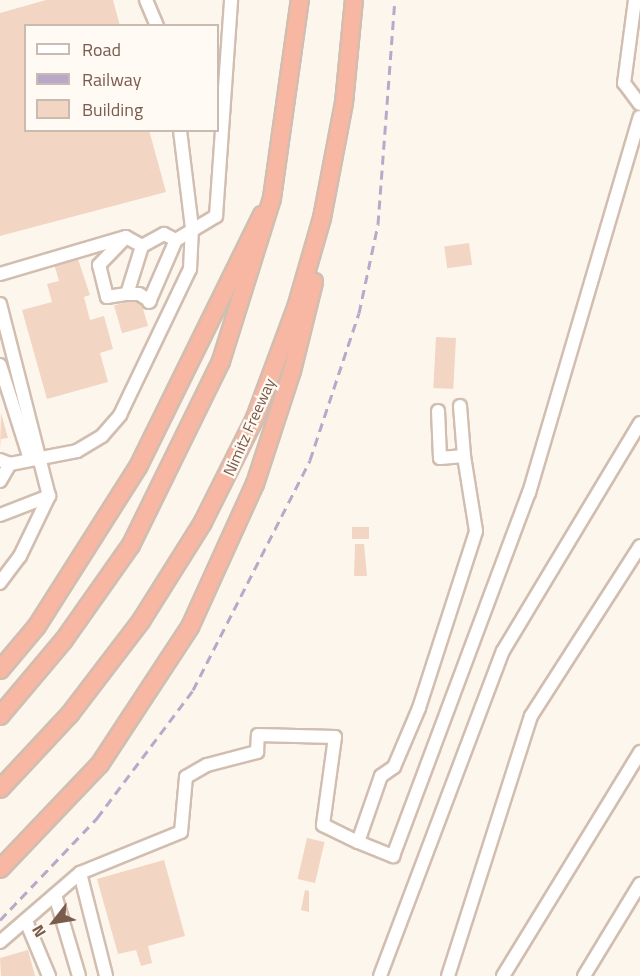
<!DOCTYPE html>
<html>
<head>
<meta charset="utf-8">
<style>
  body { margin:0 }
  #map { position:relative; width:640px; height:976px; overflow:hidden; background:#fdf6ec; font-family:"Titillium Web",sans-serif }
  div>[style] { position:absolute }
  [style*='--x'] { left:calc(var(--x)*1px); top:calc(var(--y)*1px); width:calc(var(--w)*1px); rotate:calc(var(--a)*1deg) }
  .building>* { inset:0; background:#f3d5c3; transform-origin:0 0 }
  .roads { filter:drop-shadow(2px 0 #d1beb0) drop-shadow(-2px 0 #d1beb0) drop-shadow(0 2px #d1beb0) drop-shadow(0 -2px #d1beb0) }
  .minor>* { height:12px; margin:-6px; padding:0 6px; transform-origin:6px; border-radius:6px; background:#fff }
  .highway>* { height:16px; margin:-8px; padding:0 8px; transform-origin:8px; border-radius:8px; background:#f7b7a3 }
  .rail>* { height:3px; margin-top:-1.5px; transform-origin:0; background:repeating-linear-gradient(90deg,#b9a8c9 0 9px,transparent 0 15px) }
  span { translate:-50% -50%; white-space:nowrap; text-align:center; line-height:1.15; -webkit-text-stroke:4.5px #fffaf3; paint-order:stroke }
  .street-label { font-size:16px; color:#7a5c4d }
  .legend { position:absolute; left:24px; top:24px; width:195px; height:108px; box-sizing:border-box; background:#fffaf3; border:2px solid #cabbb1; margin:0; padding:8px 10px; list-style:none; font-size:18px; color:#7a5c4d }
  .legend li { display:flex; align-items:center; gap:12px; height:30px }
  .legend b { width:30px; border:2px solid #cabbb1 }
  .north { position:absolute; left:24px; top:892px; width:60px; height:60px; -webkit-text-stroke:4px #fffaf3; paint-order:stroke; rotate:239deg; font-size:16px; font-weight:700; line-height:24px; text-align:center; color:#7a5c4d }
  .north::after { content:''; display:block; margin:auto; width:21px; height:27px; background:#7a5c4d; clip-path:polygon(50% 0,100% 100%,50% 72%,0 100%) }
</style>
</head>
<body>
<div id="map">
  <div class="building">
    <div style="clip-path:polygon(46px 0,113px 0,120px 26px,26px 26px,26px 130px,149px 130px,166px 192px,0 236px,0 13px)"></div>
    <div style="left:469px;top:243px;width:22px;height:25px;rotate:82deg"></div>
    <div style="clip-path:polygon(75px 250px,90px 295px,84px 297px,90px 320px,104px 316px,113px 349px,100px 353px,108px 382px,47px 399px,22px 310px,52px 302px,47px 284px,59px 281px,52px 257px)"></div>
    <div style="left:140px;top:298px;width:29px;height:27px;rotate:74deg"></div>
    <div style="left:436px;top:337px;width:20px;height:51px;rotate:3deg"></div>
    <div style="clip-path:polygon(1px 413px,8px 438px,1px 439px,0 449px)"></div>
    <div style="left:352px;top:527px;width:17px;height:12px"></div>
    <div style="clip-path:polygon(355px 544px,364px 544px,367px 576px,354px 576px)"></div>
    <div style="left:307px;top:838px;width:18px;height:42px;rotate:13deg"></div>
    <div style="clip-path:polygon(164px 860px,185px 936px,148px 946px,152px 963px,141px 966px,136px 950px,118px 954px,97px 879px)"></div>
    <div style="clip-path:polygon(305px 890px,309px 891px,309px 912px,301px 910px)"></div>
    <div style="clip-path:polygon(28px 950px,35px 976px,1px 976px,0 958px)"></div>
  </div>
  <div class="roads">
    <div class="minor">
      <div style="--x:146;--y:0;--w:28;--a:67"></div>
      <div style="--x:635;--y:0;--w:84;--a:97.5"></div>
      <div style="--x:624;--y:83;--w:26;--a:53"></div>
      <div style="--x:142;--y:246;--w:18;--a:-151"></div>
      <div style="--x:126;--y:237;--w:39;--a:134"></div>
      <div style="--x:99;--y:265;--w:33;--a:76"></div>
      <div style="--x:107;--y:297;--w:20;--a:-9"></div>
      <div style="--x:127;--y:294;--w:50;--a:-72.6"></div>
      <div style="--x:142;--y:246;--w:25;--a:-29"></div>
      <div style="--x:164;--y:234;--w:13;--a:27"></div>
      <div style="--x:0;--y:274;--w:131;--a:-16.4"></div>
      <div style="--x:127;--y:294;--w:12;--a:0"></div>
      <div style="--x:139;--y:294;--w:13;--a:32"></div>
      <div style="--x:149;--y:302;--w:68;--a:-66.5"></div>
      <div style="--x:176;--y:240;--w:47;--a:-31"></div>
      <div style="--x:216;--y:216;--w:217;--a:-86"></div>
      <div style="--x:0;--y:304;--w:198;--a:75.7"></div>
      <div style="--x:49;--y:496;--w:67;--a:115.8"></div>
      <div style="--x:20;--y:556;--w:34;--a:127"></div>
      <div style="--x:0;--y:365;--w:99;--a:72.3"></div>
      <div style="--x:460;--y:406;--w:50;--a:85.4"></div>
      <div style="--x:0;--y:460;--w:11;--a:22"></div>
      <div style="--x:10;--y:464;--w:68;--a:-11"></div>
      <div style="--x:77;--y:451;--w:29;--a:-31"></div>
      <div style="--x:102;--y:436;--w:28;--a:-49"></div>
      <div style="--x:120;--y:415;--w:162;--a:-64.4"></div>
      <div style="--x:190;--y:269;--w:41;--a:-87.2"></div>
      <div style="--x:192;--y:228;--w:99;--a:-97"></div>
      <div style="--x:0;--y:481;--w:20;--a:-60"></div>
      <div style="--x:0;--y:515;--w:53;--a:-21.2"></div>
      <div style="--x:358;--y:842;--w:38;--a:22"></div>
      <div style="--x:393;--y:856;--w:388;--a:-69.5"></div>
      <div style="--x:529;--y:493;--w:392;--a:-73.6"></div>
      <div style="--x:80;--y:873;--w:106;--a:75.8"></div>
      <div style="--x:55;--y:895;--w:84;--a:73.5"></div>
      <div style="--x:26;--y:921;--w:60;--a:67.3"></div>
      <div style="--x:0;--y:942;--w:106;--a:-40.8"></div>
      <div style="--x:80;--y:873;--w:109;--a:-22.1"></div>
      <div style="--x:181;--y:832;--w:55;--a:-84.8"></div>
      <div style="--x:186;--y:777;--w:24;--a:-30"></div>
      <div style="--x:207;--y:765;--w:52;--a:-14.6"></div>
      <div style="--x:257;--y:752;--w:17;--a:-87"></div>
      <div style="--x:258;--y:735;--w:77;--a:1.5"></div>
      <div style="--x:335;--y:737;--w:89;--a:97.8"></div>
      <div style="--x:323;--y:825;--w:39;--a:26"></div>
      <div style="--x:358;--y:842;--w:70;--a:-70.8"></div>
      <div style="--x:381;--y:776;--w:16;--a:-35"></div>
      <div style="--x:394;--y:767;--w:64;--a:-67"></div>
      <div style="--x:419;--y:708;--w:186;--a:-72.1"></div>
      <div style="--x:476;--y:531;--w:76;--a:-99.1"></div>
      <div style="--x:464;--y:456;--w:24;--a:175"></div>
      <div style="--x:440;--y:458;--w:47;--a:-92.4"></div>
      <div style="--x:380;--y:976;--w:347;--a:-69.3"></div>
      <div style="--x:503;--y:651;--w:266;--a:-59"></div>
      <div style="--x:448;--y:976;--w:273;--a:-72.3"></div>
      <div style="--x:531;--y:716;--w:202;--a:-57.3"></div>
      <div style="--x:503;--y:976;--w:263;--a:-58.5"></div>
      <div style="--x:584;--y:976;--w:108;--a:-58.7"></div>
    </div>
    <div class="highway">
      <div style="--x:0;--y:670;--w:57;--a:-49.9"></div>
      <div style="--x:37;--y:626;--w:188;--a:-57.6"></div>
      <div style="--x:138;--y:467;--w:281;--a:-63.8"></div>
      <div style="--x:0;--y:716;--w:99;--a:-49.9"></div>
      <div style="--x:64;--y:640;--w:116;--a:-54.8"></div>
      <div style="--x:131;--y:545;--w:205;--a:-63.9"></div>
      <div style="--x:221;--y:361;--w:171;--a:-72.6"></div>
      <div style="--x:272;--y:198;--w:200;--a:-82"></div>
      <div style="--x:0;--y:789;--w:103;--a:-47"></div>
      <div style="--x:70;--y:714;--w:117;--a:-52.6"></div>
      <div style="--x:141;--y:621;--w:117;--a:-57.9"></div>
      <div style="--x:203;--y:522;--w:116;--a:-63.4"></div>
      <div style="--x:255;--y:418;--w:117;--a:-69.6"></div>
      <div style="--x:296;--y:308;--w:94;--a:-73.9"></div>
      <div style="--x:322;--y:218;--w:117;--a:-79.2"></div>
      <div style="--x:344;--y:103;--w:103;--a:-84.5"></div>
      <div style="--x:0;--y:869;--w:145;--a:-46.4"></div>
      <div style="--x:100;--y:764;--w:164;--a:-56.7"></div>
      <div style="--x:190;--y:627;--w:157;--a:-65.6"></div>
      <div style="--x:255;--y:484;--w:119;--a:-71.9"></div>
      <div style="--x:292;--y:371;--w:92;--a:-76.1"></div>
    </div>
  </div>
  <div class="rail">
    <div style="--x:0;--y:920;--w:141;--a:-46.4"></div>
    <div style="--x:97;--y:818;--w:160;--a:-53.1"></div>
    <div style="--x:193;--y:690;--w:258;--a:-63"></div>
    <div style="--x:310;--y:460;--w:155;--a:-71.6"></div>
    <div style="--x:359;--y:313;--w:91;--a:-77.9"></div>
    <div style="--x:378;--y:224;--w:225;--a:-85.7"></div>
  </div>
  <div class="street-label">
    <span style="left:249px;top:427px;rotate:-66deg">Nimitz Freeway</span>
  </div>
  <ul class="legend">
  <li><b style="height:8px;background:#fff"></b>Road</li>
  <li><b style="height:8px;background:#b9a8c9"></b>Railway</li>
  <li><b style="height:16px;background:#f3d5c3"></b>Building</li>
  </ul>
  <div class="north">N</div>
</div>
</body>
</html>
